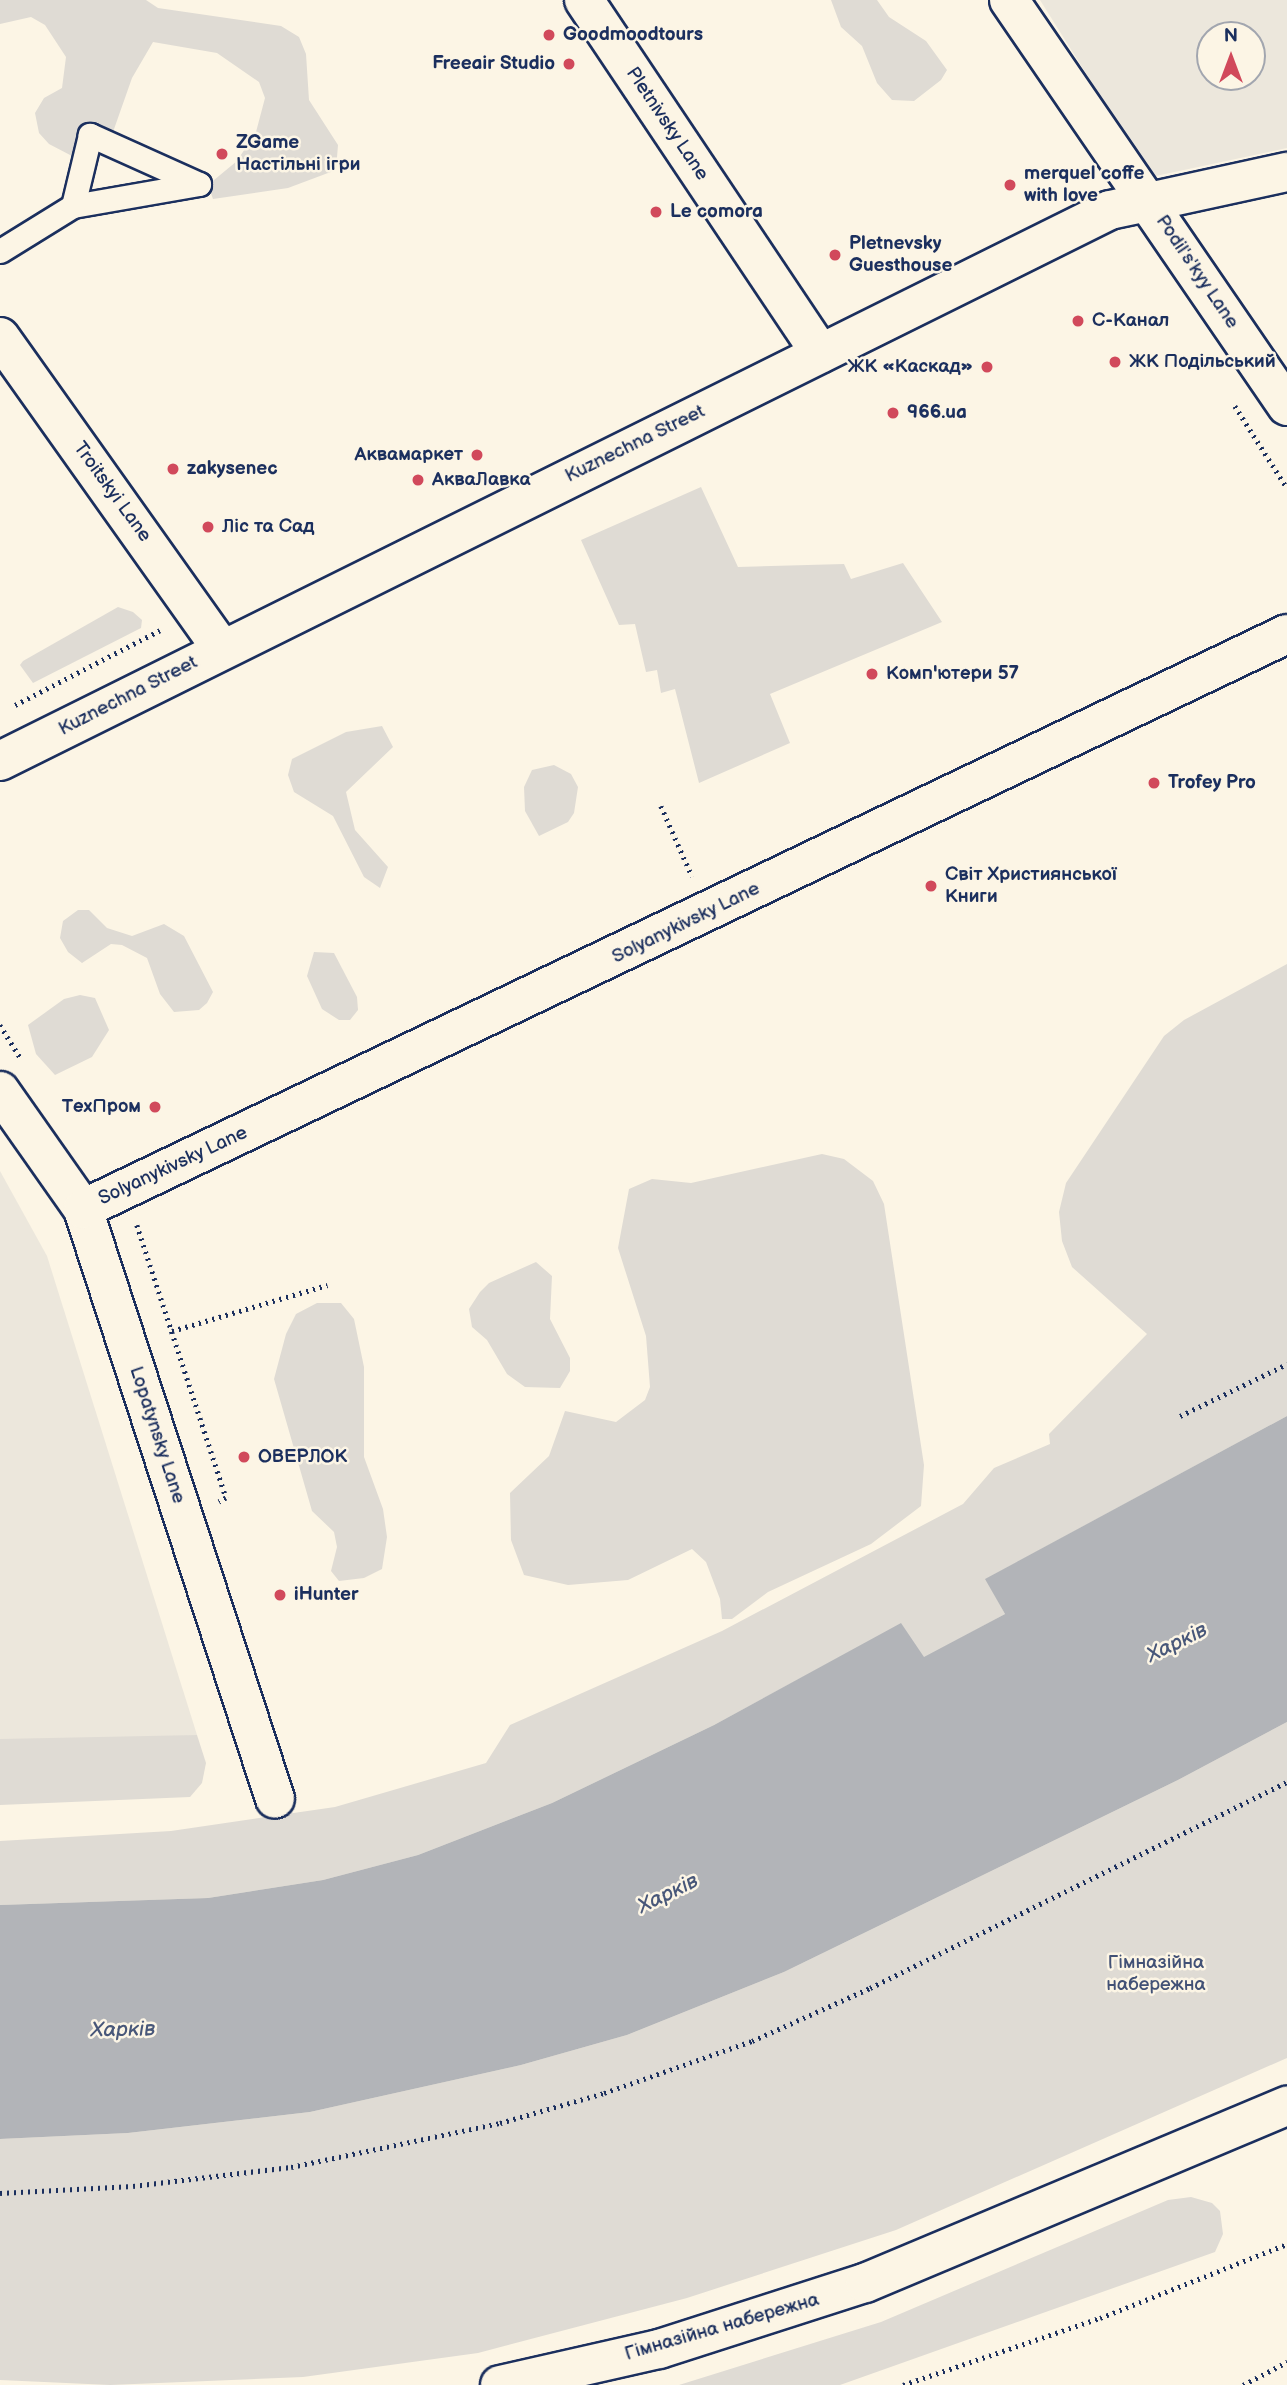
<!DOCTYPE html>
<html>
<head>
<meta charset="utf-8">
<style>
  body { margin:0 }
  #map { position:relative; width:1287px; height:2385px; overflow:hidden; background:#fcf5e5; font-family:"Balsamiq Sans",sans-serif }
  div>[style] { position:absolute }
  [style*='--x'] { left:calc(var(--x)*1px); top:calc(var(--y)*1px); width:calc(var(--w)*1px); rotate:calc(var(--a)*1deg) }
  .built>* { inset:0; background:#ece7dc }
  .green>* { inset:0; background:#dfdbd4 }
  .water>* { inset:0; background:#b2b4b8 }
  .path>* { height:4.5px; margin-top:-2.25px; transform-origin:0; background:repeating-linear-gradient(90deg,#1b2f5e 0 2px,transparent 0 7px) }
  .roads { filter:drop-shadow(2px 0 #1b2f5e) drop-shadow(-2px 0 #1b2f5e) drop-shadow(0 2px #1b2f5e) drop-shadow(0 -2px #1b2f5e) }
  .lane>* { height:23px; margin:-11.5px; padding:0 11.5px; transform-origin:11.5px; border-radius:11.5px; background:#fcf5e5 }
  .street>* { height:38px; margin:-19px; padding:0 19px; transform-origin:19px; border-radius:19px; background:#fcf5e5 }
  .secondary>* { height:38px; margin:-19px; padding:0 19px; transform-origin:19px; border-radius:19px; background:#fcf5e5 }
  .primary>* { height:38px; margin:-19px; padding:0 19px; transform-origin:19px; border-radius:19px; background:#fcf5e5 }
  .dots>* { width:19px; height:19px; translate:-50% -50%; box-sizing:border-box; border:4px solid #fcf5e5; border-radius:50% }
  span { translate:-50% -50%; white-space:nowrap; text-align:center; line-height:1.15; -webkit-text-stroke:5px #fcf5e5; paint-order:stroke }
  .poi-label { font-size:19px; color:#1b2f5e; font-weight:700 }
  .left { translate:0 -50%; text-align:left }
  .right { translate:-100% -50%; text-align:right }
  .street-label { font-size:19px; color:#1b2f5e }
  .park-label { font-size:19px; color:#425176 }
  .water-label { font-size:21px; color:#485779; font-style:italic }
  .north { position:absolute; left:1196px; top:21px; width:70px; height:70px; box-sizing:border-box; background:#fcf5e5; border:2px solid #a2a6af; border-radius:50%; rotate:0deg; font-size:19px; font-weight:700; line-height:28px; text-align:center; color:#1b2f5e }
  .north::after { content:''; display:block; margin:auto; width:24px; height:32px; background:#d1495b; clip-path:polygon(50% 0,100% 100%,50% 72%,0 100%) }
</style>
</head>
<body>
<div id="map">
  <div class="built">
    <div style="clip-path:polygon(evenodd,1040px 0,1287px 0,1287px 148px,1151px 177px,1040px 0,1210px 35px,1252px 35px,1252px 77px,1210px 77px,1210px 35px)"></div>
    <div style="clip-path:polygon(0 1171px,47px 1256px,197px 1735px,62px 1747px,0 1747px)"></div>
  </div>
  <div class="green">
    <div style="clip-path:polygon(0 0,146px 0,158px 8px,281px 26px,299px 37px,306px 54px,309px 100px,338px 145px,336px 170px,288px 188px,213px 199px,208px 185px,237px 161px,256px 132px,265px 98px,259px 82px,217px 53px,153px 42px,132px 78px,113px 132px,97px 150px,72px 156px,49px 144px,39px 133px,35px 113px,44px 98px,62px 88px,66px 57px,45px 25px,31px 17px,0 24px)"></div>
    <div style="clip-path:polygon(831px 0,877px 0,889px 17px,926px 41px,947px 70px,941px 80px,914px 101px,892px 100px,877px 83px,862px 46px,841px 27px)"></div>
    <div style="clip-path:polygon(701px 487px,738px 567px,844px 564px,851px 579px,903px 563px,942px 622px,770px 694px,790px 743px,699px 783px,675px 689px,661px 693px,657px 670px,646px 672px,635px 624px,619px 625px,581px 540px)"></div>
    <div style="clip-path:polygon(118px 607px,133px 612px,142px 620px,141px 628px,33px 683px,20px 665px,23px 661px)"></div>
    <div style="clip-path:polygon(382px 726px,393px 747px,346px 792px,355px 830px,388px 867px,380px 888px,364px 877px,333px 816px,294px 792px,288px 775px,292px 759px,346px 732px)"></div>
    <div style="clip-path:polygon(554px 765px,571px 774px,578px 787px,574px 813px,568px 822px,539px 836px,525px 811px,524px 787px,532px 770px)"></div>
    <div style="clip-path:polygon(78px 910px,89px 910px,107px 928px,132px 936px,164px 924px,184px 936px,213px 992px,207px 1003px,199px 1010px,174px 1012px,160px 994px,147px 958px,122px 945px,111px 944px,82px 963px,68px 952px,60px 938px,63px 921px)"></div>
    <div style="clip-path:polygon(314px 952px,334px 953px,357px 997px,358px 1010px,350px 1020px,339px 1020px,322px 1009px,307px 976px)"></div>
    <div style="clip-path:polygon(1287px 964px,1287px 1416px,986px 1579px,1005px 1614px,924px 1658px,901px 1624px,714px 1725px,552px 1803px,418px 1855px,323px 1880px,208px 1898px,0 1905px,0 1841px,171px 1831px,335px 1807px,486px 1763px,510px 1725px,722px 1631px,963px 1504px,994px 1468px,1050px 1444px,1049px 1434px,1147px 1334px,1072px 1267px,1062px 1241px,1059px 1212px,1066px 1183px,1164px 1036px,1184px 1020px)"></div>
    <div style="clip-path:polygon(80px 995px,95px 998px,109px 1030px,92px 1057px,55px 1075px,36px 1054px,28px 1025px,64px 999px)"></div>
    <div style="clip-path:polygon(822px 1154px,844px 1159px,873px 1181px,884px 1204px,924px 1465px,921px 1506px,871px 1544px,768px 1592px,732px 1619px,722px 1619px,720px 1599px,706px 1562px,692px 1549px,628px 1580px,568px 1585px,524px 1575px,511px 1540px,510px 1493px,549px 1456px,565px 1411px,616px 1422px,645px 1400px,650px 1387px,646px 1336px,618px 1248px,629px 1189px,652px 1179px,691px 1183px)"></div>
    <div style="clip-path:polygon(536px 1262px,552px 1276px,550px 1319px,570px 1358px,570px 1371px,560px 1388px,525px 1387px,507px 1374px,487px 1340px,472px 1327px,469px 1309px,480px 1292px,489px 1283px)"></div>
    <div style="clip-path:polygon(317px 1303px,341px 1303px,354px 1319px,364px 1367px,364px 1457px,383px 1509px,387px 1537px,382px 1569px,364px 1578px,339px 1581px,331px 1571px,337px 1547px,334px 1532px,312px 1511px,274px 1379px,286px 1334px,296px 1314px)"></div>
    <div style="clip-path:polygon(1287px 1722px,1287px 2058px,896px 2230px,687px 2298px,478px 2353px,303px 2377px,110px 2385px,0 2380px,0 2139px,128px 2133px,310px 2112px,521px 2065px,627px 2035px,784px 1972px,1178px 1780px)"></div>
    <div style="clip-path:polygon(197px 1735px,206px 1763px,202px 1783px,190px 1797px,0 1805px,0 1739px)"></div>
    <div style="clip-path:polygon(1191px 2197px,1212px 2203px,1220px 2211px,1223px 2234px,1215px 2252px,840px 2385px,679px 2385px,881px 2322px,1168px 2200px)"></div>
  </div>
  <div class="water">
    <div style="clip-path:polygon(1287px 1416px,1287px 1722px,1178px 1780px,784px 1972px,627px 2035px,521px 2065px,310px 2112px,128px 2133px,0 2139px,0 1905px,208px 1898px,323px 1880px,418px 1855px,552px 1803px,714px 1725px,901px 1623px,924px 1657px,1005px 1614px,985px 1579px)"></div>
  </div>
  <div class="path">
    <div style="--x:1235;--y:406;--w:97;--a:57.6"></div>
    <div style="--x:15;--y:705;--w:163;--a:-27.3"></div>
    <div style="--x:661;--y:806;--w:77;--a:66.1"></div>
    <div style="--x:0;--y:1025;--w:38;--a:58"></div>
    <div style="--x:137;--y:1225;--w:287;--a:71.9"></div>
    <div style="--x:226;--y:1498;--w:8;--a:150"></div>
    <div style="--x:172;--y:1331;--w:162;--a:-16.5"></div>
    <div style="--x:1180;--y:1416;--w:119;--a:-25.9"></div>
    <div style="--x:0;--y:2193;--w:133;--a:-3"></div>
    <div style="--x:133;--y:2186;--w:159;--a:-6.9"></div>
    <div style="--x:291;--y:2167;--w:214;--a:-11.9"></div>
    <div style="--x:500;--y:2123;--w:108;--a:-16.1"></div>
    <div style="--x:604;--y:2093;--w:157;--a:-19.4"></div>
    <div style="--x:752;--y:2041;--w:129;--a:-24.2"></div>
    <div style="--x:870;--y:1988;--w:465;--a:-26.3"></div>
    <div style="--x:903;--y:2385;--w:208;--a:-18.8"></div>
    <div style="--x:1100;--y:2318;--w:201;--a:-21.6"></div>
    <div style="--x:1243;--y:2385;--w:50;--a:-27.6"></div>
  </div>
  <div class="roads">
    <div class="lane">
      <div style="--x:0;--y:251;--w:86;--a:-31.7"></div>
      <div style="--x:73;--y:206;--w:128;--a:-9.9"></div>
      <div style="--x:199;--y:184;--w:120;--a:-155.8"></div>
      <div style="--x:90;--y:135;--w:73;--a:103.5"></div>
    </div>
    <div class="street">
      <div style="--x:584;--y:0;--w:425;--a:56.2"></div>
      <div style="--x:1149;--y:202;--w:141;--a:-12.3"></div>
      <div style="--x:0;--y:337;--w:383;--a:54.6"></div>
      <div style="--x:83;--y:1209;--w:620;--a:71.97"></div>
    </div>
    <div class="secondary">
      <div style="--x:0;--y:761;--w:1239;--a:-26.4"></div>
      <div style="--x:1110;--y:210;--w:40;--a:-12"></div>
      <div style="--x:0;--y:1091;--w:144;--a:54.9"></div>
      <div style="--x:83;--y:1209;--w:1334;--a:-25.53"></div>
    </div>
    <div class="primary">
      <div style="--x:1009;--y:0;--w:492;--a:55.6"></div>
      <div style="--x:500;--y:2385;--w:163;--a:-12.8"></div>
      <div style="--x:659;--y:2349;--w:216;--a:-17.8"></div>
      <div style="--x:865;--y:2283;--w:458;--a:-22.8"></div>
    </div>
  </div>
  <div class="dots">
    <div style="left:549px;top:35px;background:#d1495b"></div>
    <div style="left:569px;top:64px;background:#d1495b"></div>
    <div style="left:222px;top:154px;background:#d1495b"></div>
    <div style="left:1010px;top:185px;background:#d1495b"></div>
    <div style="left:656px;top:212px;background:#d1495b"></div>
    <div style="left:835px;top:255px;background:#d1495b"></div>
    <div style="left:1078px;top:321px;background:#d1495b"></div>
    <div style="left:1115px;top:362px;background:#d1495b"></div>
    <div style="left:987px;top:367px;background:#d1495b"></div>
    <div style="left:893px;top:413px;background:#d1495b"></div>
    <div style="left:477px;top:455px;background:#d1495b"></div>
    <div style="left:173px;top:469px;background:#d1495b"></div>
    <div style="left:418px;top:480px;background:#d1495b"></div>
    <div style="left:208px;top:527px;background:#d1495b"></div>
    <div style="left:872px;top:674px;background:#d1495b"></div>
    <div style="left:1154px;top:783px;background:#d1495b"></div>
    <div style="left:931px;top:886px;background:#d1495b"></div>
    <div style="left:155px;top:1107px;background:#d1495b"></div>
    <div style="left:244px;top:1457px;background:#d1495b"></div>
    <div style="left:280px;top:1595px;background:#d1495b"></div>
  </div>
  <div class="poi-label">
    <span class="left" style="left:563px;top:35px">Goodmoodtours</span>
    <span class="right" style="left:555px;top:64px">Freeair Studio</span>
    <span class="left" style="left:236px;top:154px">ZGame<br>Настільні ігри</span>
    <span class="left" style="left:1024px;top:185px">merquel coffe<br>with love</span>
    <span class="left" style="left:670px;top:212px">Le comora</span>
    <span class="left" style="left:849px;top:255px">Pletnevsky<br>Guesthouse</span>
    <span class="left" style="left:1092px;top:321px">С-Канал</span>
    <span class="left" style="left:1129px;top:362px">ЖК Подільський</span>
    <span class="right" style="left:973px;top:367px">ЖК «Каскад»</span>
    <span class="left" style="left:907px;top:413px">966.ua</span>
    <span class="right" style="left:463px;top:455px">Аквамаркет</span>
    <span class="left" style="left:187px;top:469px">zakysenec</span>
    <span class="left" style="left:432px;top:480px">АкваЛавка</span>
    <span class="left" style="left:222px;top:527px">Ліс та Сад</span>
    <span class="left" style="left:886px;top:674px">Комп'ютери 57</span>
    <span class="left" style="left:1168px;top:783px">Trofey Pro</span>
    <span class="left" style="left:945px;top:886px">Світ Християнської<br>Книги</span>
    <span class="right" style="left:141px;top:1107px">ТехПром</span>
    <span class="left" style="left:258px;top:1457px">ОВЕРЛОК</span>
    <span class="left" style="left:294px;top:1595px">iHunter</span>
  </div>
  <div class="street-label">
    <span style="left:667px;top:124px;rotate:56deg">Pletnivsky Lane</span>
    <span style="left:1197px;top:272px;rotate:56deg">Podilʹsʹkyy Lane</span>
    <span style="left:635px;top:444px;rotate:-26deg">Kuznechna Street</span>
    <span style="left:112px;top:492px;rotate:54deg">Troitskyi Lane</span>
    <span style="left:128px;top:696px;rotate:-27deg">Kuznechna Street</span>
    <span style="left:686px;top:923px;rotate:-26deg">Solyanykivsky Lane</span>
    <span style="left:173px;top:1166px;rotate:-25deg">Solyanykivsky Lane</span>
    <span style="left:157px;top:1435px;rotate:72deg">Lopatynsky Lane</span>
    <span style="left:722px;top:2327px;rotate:-16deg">Гімназійна набережна</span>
  </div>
  <div class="park-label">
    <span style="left:1156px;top:1974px">Гімназійна<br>набережна</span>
  </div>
  <div class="water-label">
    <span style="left:1177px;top:1643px;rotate:-26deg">Харків</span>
    <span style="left:668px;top:1894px;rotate:-26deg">Харків</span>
    <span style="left:123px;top:2030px;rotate:-1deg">Харків</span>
  </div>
  <div class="north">N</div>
</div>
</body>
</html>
